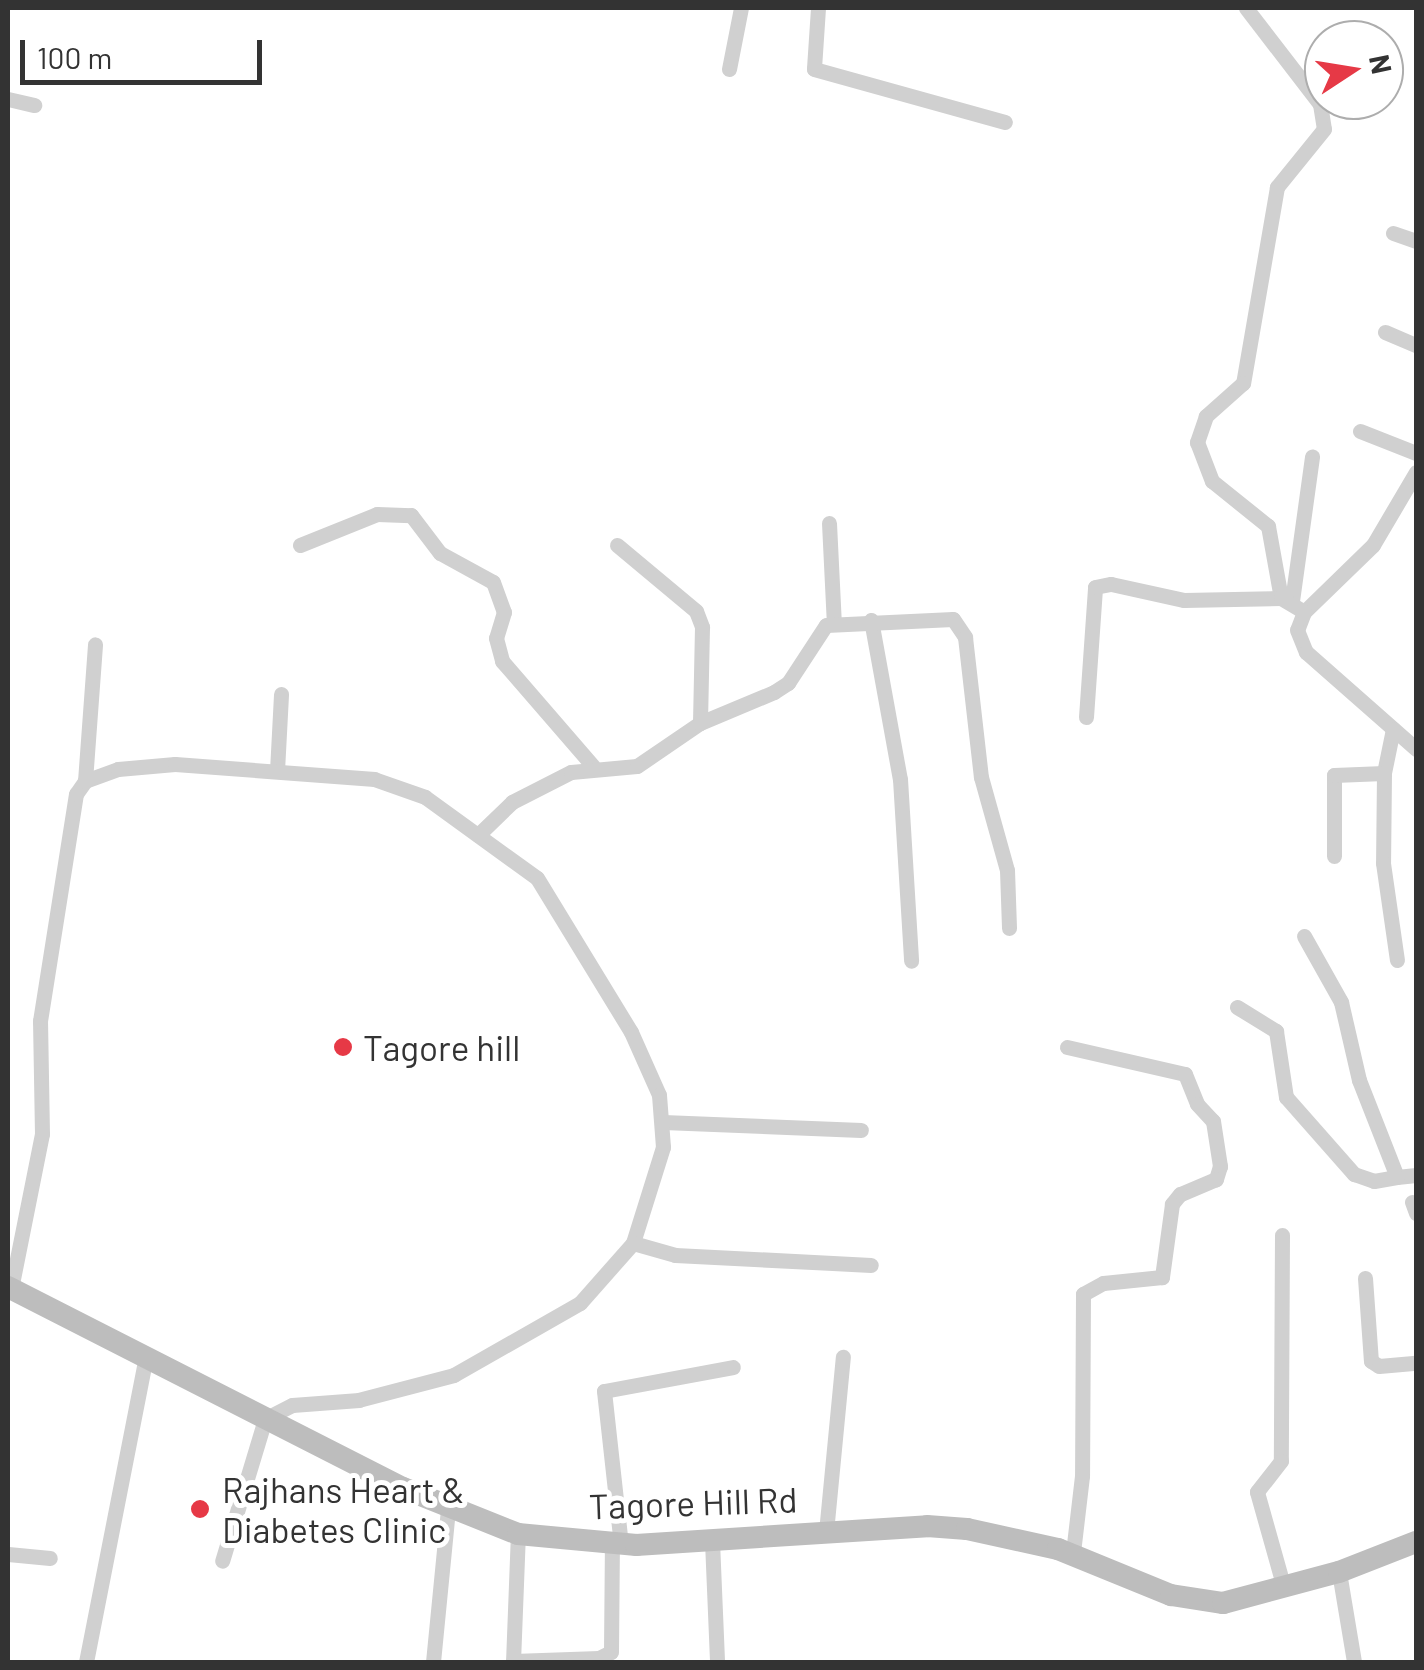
<!DOCTYPE html>
<html>
<head>
<meta charset="utf-8">
<style>
  body { margin:0 }
  #map { position:relative; width:1424px; height:1670px; overflow:hidden; background:#fff; font-family:Barlow,sans-serif }
  div>[style] { position:absolute }
  [style*='--x'] { left:calc(var(--x)*1px); top:calc(var(--y)*1px); width:calc(var(--w)*1px); rotate:calc(var(--a)*1deg) }
  .street>* { height:15px; margin:-7.5px; padding:0 7.5px; transform-origin:7.5px; border-radius:7.5px; background:#d0d0d0 }
  .secondary>* { height:22px; margin:-11px; padding:0 11px; transform-origin:11px; border-radius:11px; background:#bdbdbd }
  .dots>* { width:28px; height:28px; translate:-50% -50%; box-sizing:border-box; border:5px solid #fff; border-radius:50% }
  span { translate:-50% -50%; white-space:nowrap; text-align:center; line-height:1.15; -webkit-text-stroke:10px #fff; paint-order:stroke }
  .poi-label { font-size:35px; color:#333 }
  .left { translate:0 -50%; text-align:left }
  .street-label { font-size:35px; color:#333 }
  .frame { position:absolute; inset:0; border:10px solid #333; pointer-events:none }
  .north { position:absolute; left:1304px; top:20px; width:100px; height:100px; box-sizing:border-box; background:#fff; border:2px solid #adadad; border-radius:50%; rotate:78deg; font-size:28px; font-weight:700; line-height:40px; text-align:center; color:#333 }
  .north::after { content:''; display:block; margin:auto; width:35px; height:45px; background:#e63946; clip-path:polygon(50% 0,100% 100%,50% 72%,0 100%) }
  .scale { position:absolute; left:20px; top:40px; width:242px; height:45px; box-sizing:border-box; border:5px solid #333; border-top:0; padding-left:12px; font-size:30px; line-height:35px; white-space:nowrap; color:#333; -webkit-text-stroke:8px #fff; paint-order:stroke }
</style>
</head>
<body>
<div id="map">
  <div class="street">
    <div style="--x:818;--y:8;--w:61;--a:93.8"></div>
    <div style="--x:814;--y:69;--w:198;--a:15.5"></div>
    <div style="--x:1246;--y:8;--w:121;--a:52.4"></div>
    <div style="--x:1320;--y:104;--w:25;--a:81"></div>
    <div style="--x:1324;--y:129;--w:75;--a:129"></div>
    <div style="--x:1277;--y:187;--w:199;--a:99.8"></div>
    <div style="--x:1243;--y:383;--w:50;--a:138.3"></div>
    <div style="--x:1206;--y:416;--w:28;--a:109"></div>
    <div style="--x:1197;--y:442;--w:42;--a:69"></div>
    <div style="--x:1212;--y:481;--w:72;--a:38.8"></div>
    <div style="--x:1268;--y:526;--w:73;--a:79.8"></div>
    <div style="--x:729;--y:69;--w:62;--a:-78.9"></div>
    <div style="--x:8;--y:99;--w:27;--a:13"></div>
    <div style="--x:1393;--y:233;--w:24;--a:19"></div>
    <div style="--x:1385;--y:332;--w:34;--a:23"></div>
    <div style="--x:1360;--y:431;--w:60;--a:21.4"></div>
    <div style="--x:1416;--y:472;--w:85;--a:120.5"></div>
    <div style="--x:1373;--y:545;--w:96;--a:135.8"></div>
    <div style="--x:1304;--y:612;--w:19;--a:111"></div>
    <div style="--x:1297;--y:630;--w:24;--a:68"></div>
    <div style="--x:1306;--y:652;--w:147;--a:41.4"></div>
    <div style="--x:829;--y:523;--w:101;--a:87.2"></div>
    <div style="--x:300;--y:545;--w:83;--a:-21.9"></div>
    <div style="--x:377;--y:514;--w:34;--a:2"></div>
    <div style="--x:411;--y:515;--w:48;--a:52.7"></div>
    <div style="--x:440;--y:553;--w:60;--a:28.7"></div>
    <div style="--x:493;--y:582;--w:32;--a:70"></div>
    <div style="--x:504;--y:612;--w:27;--a:107"></div>
    <div style="--x:496;--y:638;--w:24;--a:75"></div>
    <div style="--x:502;--y:661;--w:139;--a:49.1"></div>
    <div style="--x:617;--y:545;--w:103;--a:39.9"></div>
    <div style="--x:696;--y:611;--w:17;--a:69"></div>
    <div style="--x:702;--y:627;--w:96;--a:91.2"></div>
    <div style="--x:1292;--y:601;--w:146;--a:-82.1"></div>
    <div style="--x:871;--y:620;--w:162;--a:79.7"></div>
    <div style="--x:900;--y:779;--w:182;--a:86.5"></div>
    <div style="--x:1086;--y:717;--w:130;--a:-86"></div>
    <div style="--x:1095;--y:587;--w:16;--a:-11"></div>
    <div style="--x:1111;--y:584;--w:75;--a:12.4"></div>
    <div style="--x:1184;--y:600;--w:97;--a:-1.2"></div>
    <div style="--x:1281;--y:598;--w:27;--a:31"></div>
    <div style="--x:1393;--y:729;--w:45;--a:101.6"></div>
    <div style="--x:1384;--y:773;--w:90;--a:90.6"></div>
    <div style="--x:1383;--y:863;--w:98;--a:81.8"></div>
    <div style="--x:277;--y:771;--w:77;--a:-87"></div>
    <div style="--x:85;--y:781;--w:137;--a:-85.8"></div>
    <div style="--x:478;--y:835;--w:47;--a:-44.1"></div>
    <div style="--x:512;--y:802;--w:66;--a:-27"></div>
    <div style="--x:571;--y:772;--w:66;--a:-5.2"></div>
    <div style="--x:637;--y:766;--w:76;--a:-34.3"></div>
    <div style="--x:700;--y:723;--w:80;--a:-22.7"></div>
    <div style="--x:774;--y:692;--w:17;--a:-33"></div>
    <div style="--x:788;--y:683;--w:69;--a:-56.8"></div>
    <div style="--x:826;--y:625;--w:127;--a:-2.7"></div>
    <div style="--x:953;--y:619;--w:22;--a:56"></div>
    <div style="--x:965;--y:637;--w:141;--a:83.5"></div>
    <div style="--x:981;--y:777;--w:97;--a:74.4"></div>
    <div style="--x:1007;--y:870;--w:58;--a:88"></div>
    <div style="--x:1334;--y:856;--w:81;--a:-90"></div>
    <div style="--x:1334;--y:775;--w:50;--a:-2.3"></div>
    <div style="--x:1304;--y:936;--w:76;--a:60.7"></div>
    <div style="--x:1341;--y:1002;--w:80;--a:77"></div>
    <div style="--x:1359;--y:1080;--w:104;--a:68.6"></div>
    <div style="--x:1397;--y:1177;--w:19;--a:-6"></div>
    <div style="--x:1237;--y:1007;--w:46;--a:31.6"></div>
    <div style="--x:1276;--y:1031;--w:67;--a:81.4"></div>
    <div style="--x:1286;--y:1097;--w:103;--a:48.6"></div>
    <div style="--x:1354;--y:1174;--w:21;--a:19"></div>
    <div style="--x:1374;--y:1181;--w:23;--a:-10"></div>
    <div style="--x:1067;--y:1047;--w:121;--a:12.9"></div>
    <div style="--x:1185;--y:1074;--w:32;--a:68"></div>
    <div style="--x:1197;--y:1104;--w:23;--a:47"></div>
    <div style="--x:1213;--y:1121;--w:46;--a:81.2"></div>
    <div style="--x:1220;--y:1166;--w:14;--a:107"></div>
    <div style="--x:1216;--y:1179;--w:39;--a:157"></div>
    <div style="--x:1180;--y:1194;--w:13;--a:129"></div>
    <div style="--x:1172;--y:1204;--w:74;--a:97.8"></div>
    <div style="--x:1162;--y:1277;--w:59;--a:174.2"></div>
    <div style="--x:1103;--y:1283;--w:23;--a:151"></div>
    <div style="--x:1083;--y:1294;--w:182;--a:90.3"></div>
    <div style="--x:1082;--y:1476;--w:78;--a:96.7"></div>
    <div style="--x:663;--y:1122;--w:198;--a:2.3"></div>
    <div style="--x:1412;--y:1202;--w:12;--a:70"></div>
    <div style="--x:1282;--y:1235;--w:226;--a:90.3"></div>
    <div style="--x:1281;--y:1461;--w:39;--a:128"></div>
    <div style="--x:1257;--y:1492;--w:100;--a:74.3"></div>
    <div style="--x:633;--y:1243;--w:44;--a:15.9"></div>
    <div style="--x:675;--y:1255;--w:196;--a:2.9"></div>
    <div style="--x:1365;--y:1278;--w:83;--a:85.9"></div>
    <div style="--x:1371;--y:1361;--w:9;--a:32"></div>
    <div style="--x:1379;--y:1366;--w:37;--a:-5"></div>
    <div style="--x:11;--y:1289;--w:158;--a:-78.7"></div>
    <div style="--x:42;--y:1134;--w:113;--a:-91"></div>
    <div style="--x:40;--y:1021;--w:230;--a:-81"></div>
    <div style="--x:76;--y:794;--w:16;--a:-55"></div>
    <div style="--x:85;--y:781;--w:35;--a:-20"></div>
    <div style="--x:118;--y:769;--w:57;--a:-5"></div>
    <div style="--x:175;--y:764;--w:200;--a:4.3"></div>
    <div style="--x:374;--y:779;--w:54;--a:19.4"></div>
    <div style="--x:425;--y:797;--w:138;--a:35.9"></div>
    <div style="--x:537;--y:878;--w:180;--a:58.6"></div>
    <div style="--x:631;--y:1032;--w:69;--a:66"></div>
    <div style="--x:659;--y:1095;--w:52;--a:85.6"></div>
    <div style="--x:663;--y:1147;--w:101;--a:107.4"></div>
    <div style="--x:633;--y:1243;--w:80;--a:131.5"></div>
    <div style="--x:580;--y:1303;--w:145;--a:150.3"></div>
    <div style="--x:454;--y:1375;--w:98;--a:165.3"></div>
    <div style="--x:359;--y:1400;--w:67;--a:175.7"></div>
    <div style="--x:292;--y:1405;--w:30;--a:153"></div>
    <div style="--x:265;--y:1419;--w:148;--a:106.8"></div>
    <div style="--x:826;--y:1532;--w:176;--a:-84.5"></div>
    <div style="--x:712;--y:1541;--w:121;--a:87.6"></div>
    <div style="--x:621;--y:1545;--w:155;--a:-96.3"></div>
    <div style="--x:604;--y:1391;--w:131;--a:-10.5"></div>
    <div style="--x:8;--y:1554;--w:42;--a:5.4"></div>
    <div style="--x:1339;--y:1572;--w:91;--a:80.5"></div>
    <div style="--x:513;--y:1661;--w:86;--a:-2"></div>
    <div style="--x:599;--y:1658;--w:13;--a:-27"></div>
    <div style="--x:611;--y:1652;--w:108;--a:-89.5"></div>
    <div style="--x:86;--y:1662;--w:311;--a:-78.9"></div>
    <div style="--x:433;--y:1662;--w:154;--a:-84.4"></div>
    <div style="--x:513;--y:1662;--w:128;--a:-87.8"></div>
  </div>
  <div class="secondary">
    <div style="--x:8;--y:1287;--w:443;--a:27"></div>
    <div style="--x:403;--y:1488;--w:124;--a:21.8"></div>
    <div style="--x:518;--y:1534;--w:119;--a:5.3"></div>
    <div style="--x:636;--y:1545;--w:292;--a:-3.7"></div>
    <div style="--x:927;--y:1526;--w:40;--a:4.3"></div>
    <div style="--x:967;--y:1529;--w:93;--a:12.4"></div>
    <div style="--x:1058;--y:1549;--w:122;--a:22.2"></div>
    <div style="--x:1171;--y:1595;--w:53;--a:8.7"></div>
    <div style="--x:1223;--y:1603;--w:120;--a:-15"></div>
    <div style="--x:1339;--y:1572;--w:83;--a:-21.3"></div>
  </div>
  <div class="dots">
    <div style="left:343px;top:1047px;background:#e63946"></div>
    <div style="left:200px;top:1509px;background:#e63946"></div>
  </div>
  <div class="poi-label">
    <span class="left" style="left:363px;top:1047px">Tagore hill</span>
    <span class="left" style="left:222px;top:1509px">Rajhans Heart &amp;<br>Diabetes Clinic</span>
  </div>
  <div class="street-label">
    <span style="left:693px;top:1502px;rotate:-2deg">Tagore Hill Rd</span>
  </div>
  <div class="frame"></div>
  <div class="north">N</div>
  <div class="scale">100 m</div>
</div>
</body>
</html>
